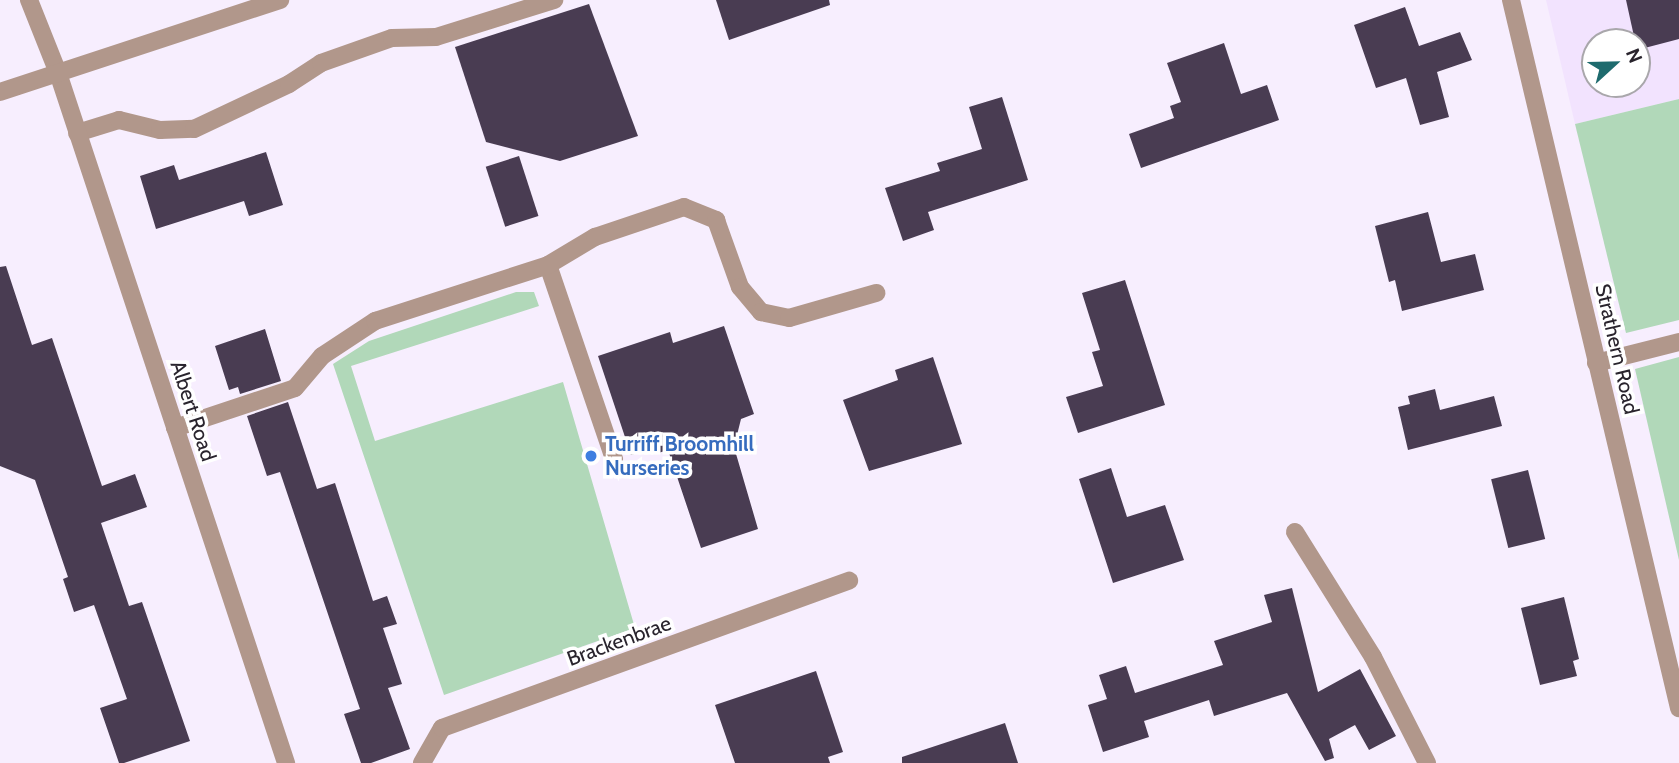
<!DOCTYPE html>
<html>
<head>
<meta charset="utf-8">
<style>
  body { margin:0 }
  #map { position:relative; width:1679px; height:763px; overflow:hidden; background:#f7eefe; font-family:Cabin,sans-serif }
  div>[style] { position:absolute }
  [style*='--x'] { left:calc(var(--x)*1px); top:calc(var(--y)*1px); width:calc(var(--w)*1px); rotate:calc(var(--a)*1deg) }
  .built>* { inset:0; background:#f2e3fe }
  .green>* { inset:0; background:#b1d8b9 }
  .building>* { inset:0; background:#493c52; transform-origin:0 0 }
  .service>* { height:18px; margin:-9px; padding:0 9px; transform-origin:9px; border-radius:9px; background:#b1978b }
  .minor>* { height:18px; margin:-9px; padding:0 9px; transform-origin:9px; border-radius:9px; background:#b1978b }
  .tertiary>* { height:18px; margin:-9px; padding:0 9px; transform-origin:9px; border-radius:9px; background:#b1978b }
  .dots>* { width:19px; height:19px; translate:-50% -50%; box-sizing:border-box; border:4px solid #fff; border-radius:50% }
  span { translate:-50% -50%; white-space:nowrap; text-align:center; line-height:1.15; -webkit-text-stroke:7px #fff; paint-order:stroke }
  .street-label { font-size:21px; color:#29242d }
  .shop-label { font-size:21px; color:#366cbe; font-weight:700 }
  .left { translate:0 -50%; text-align:left }
  .north { position:absolute; left:1581px; top:28px; width:70px; height:70px; box-sizing:border-box; background:#fff; border:2px solid #a9a7ab; border-radius:50%; rotate:68deg; font-size:19px; font-weight:700; line-height:28px; text-align:center; color:#29242d }
  .north::after { content:''; display:block; margin:auto; width:24px; height:32px; background:#1e6b6e; clip-path:polygon(50% 0,100% 100%,50% 72%,0 100%) }
</style>
</head>
<body>
<div id="map">
  <div class="built">
    <div style="clip-path:polygon(evenodd,1546px 0,1679px 0,1679px 99px,1575px 124px,1546px 0,1595px 42px,1637px 42px,1637px 84px,1595px 84px,1595px 42px)"></div>
  </div>
  <div class="green">
    <div style="clip-path:polygon(1679px 99px,1679px 320px,1626px 333px,1575px 124px)"></div>
    <div style="clip-path:polygon(516px 292px,534px 292px,539px 306px,351px 366px,375px 441px,563px 382px,635px 628px,444px 695px,333px 364px,369px 341px)"></div>
    <div style="clip-path:polygon(1679px 357px,1679px 560px,1635px 369px)"></div>
  </div>
  <div class="building">
    <div style="clip-path:polygon(716px 0,829px 0,830px 5px,729px 40px)"></div>
    <div style="clip-path:polygon(1626px 0,1679px 0,1679px 39px,1637px 50px)"></div>
    <div style="clip-path:polygon(589px 4px,638px 136px,560px 161px,486px 142px,455px 47px)"></div>
    <div style="clip-path:polygon(1405px 7px,1419px 46px,1460px 32px,1472px 60px,1437px 72px,1449px 117px,1420px 125px,1406px 78px,1376px 88px,1354px 25px)"></div>
    <div style="clip-path:polygon(1224px 43px,1241px 94px,1267px 85px,1279px 120px,1141px 168px,1129px 134px,1174px 118px,1170px 106px,1181px 102px,1167px 63px)"></div>
    <div style="clip-path:polygon(1002px 97px,1028px 180px,928px 212px,934px 230px,903px 241px,885px 188px,940px 171px,937px 163px,982px 149px,969px 107px)"></div>
    <div style="clip-path:polygon(266px 152px,283px 205px,249px 216px,244px 201px,156px 229px,140px 176px,174px 165px,179px 180px)"></div>
    <div style="left:519px;top:156px;width:63px;height:35px;rotate:72deg"></div>
    <div style="clip-path:polygon(1428px 212px,1441px 262px,1475px 254px,1484px 290px,1402px 311px,1395px 280px,1389px 282px,1375px 226px)"></div>
    <div style="clip-path:polygon(6px 266px,32px 345px,52px 338px,102px 486px,135px 474px,147px 507px,101px 523px,129px 606px,142px 602px,190px 741px,124px 763px,119px 763px,100px 708px,127px 699px,94px 605px,74px 612px,63px 579px,68px 577px,35px 480px,0 466px,0 267px)"></div>
    <div style="clip-path:polygon(1125px 280px,1165px 405px,1078px 433px,1066px 397px,1103px 386px,1092px 352px,1100px 350px,1082px 293px)"></div>
    <div style="clip-path:polygon(724px 326px,754px 414px,741px 419px,734px 447px,758px 529px,701px 548px,668px 450px,655px 454px,654px 448px,631px 455px,598px 356px,670px 332px,673px 343px)"></div>
    <div style="clip-path:polygon(265px 329px,281px 381px,240px 394px,238px 387px,229px 390px,215px 346px)"></div>
    <div style="clip-path:polygon(933px 357px,962px 444px,869px 471px,843px 400px,898px 380px,895px 370px)"></div>
    <div style="clip-path:polygon(1435px 389px,1440px 410px,1494px 396px,1502px 426px,1408px 450px,1398px 407px,1410px 404px,1408px 396px)"></div>
    <div style="clip-path:polygon(288px 402px,317px 489px,335px 483px,373px 601px,387px 596px,397px 624px,383px 628px,402px 684px,388px 688px,410px 749px,371px 763px,361px 763px,344px 714px,360px 709px,280px 472px,267px 476px,247px 416px)"></div>
    <div style="clip-path:polygon(1111px 468px,1127px 517px,1165px 505px,1184px 560px,1113px 583px,1079px 479px)"></div>
    <div style="left:1528px;top:470px;width:71px;height:38px;rotate:76deg"></div>
    <div style="clip-path:polygon(1292px 588px,1318px 692px,1360px 669px,1396px 736px,1369px 750px,1355px 725px,1329px 739px,1334px 758px,1325px 761px,1287px 693px,1214px 716px,1209px 700px,1144px 721px,1149px 737px,1103px 752px,1088px 705px,1107px 699px,1099px 675px,1126px 666px,1135px 693px,1223px 665px,1214px 641px,1272px 622px,1264px 595px)"></div>
    <div style="clip-path:polygon(1564px 597px,1579px 659px,1573px 661px,1577px 676px,1540px 685px,1521px 608px)"></div>
    <div style="clip-path:polygon(816px 671px,843px 752px,828px 757px,830px 763px,735px 763px,715px 705px)"></div>
    <div style="clip-path:polygon(1005px 723px,1018px 763px,902px 763px,902px 757px)"></div>
  </div>
  <div class="service">
    <div style="--x:29;--y:0;--w:79;--a:68.3"></div>
    <div style="--x:77;--y:133;--w:44;--a:-17.2"></div>
    <div style="--x:119;--y:120;--w:42;--a:13.7"></div>
    <div style="--x:160;--y:130;--w:34;--a:-2"></div>
    <div style="--x:194;--y:129;--w:105;--a:-25.3"></div>
    <div style="--x:289;--y:84;--w:38;--a:-33"></div>
    <div style="--x:321;--y:63;--w:75;--a:-19.4"></div>
    <div style="--x:392;--y:38;--w:44;--a:-1.3"></div>
    <div style="--x:436;--y:37;--w:124;--a:-17.4"></div>
    <div style="--x:548;--y:265;--w:205;--a:71.2"></div>
    <div style="--x:1596;--y:363;--w:86;--a:-14.2"></div>
    <div style="--x:175;--y:428;--w:126;--a:-18.4"></div>
    <div style="--x:295;--y:388;--w:42;--a:-49.8"></div>
    <div style="--x:322;--y:356;--w:64;--a:-33.4"></div>
    <div style="--x:375;--y:321;--w:182;--a:-17.9"></div>
    <div style="--x:548;--y:265;--w:55;--a:-30.8"></div>
    <div style="--x:595;--y:237;--w:94;--a:-18.6"></div>
    <div style="--x:684;--y:207;--w:35;--a:22"></div>
    <div style="--x:716;--y:220;--w:71;--a:70.3"></div>
    <div style="--x:740;--y:287;--w:33;--a:50"></div>
    <div style="--x:761;--y:312;--w:29;--a:12"></div>
    <div style="--x:789;--y:318;--w:91;--a:-16"></div>
    <div style="--x:1295;--y:532;--w:147;--a:58"></div>
    <div style="--x:1373;--y:657;--w:119;--a:63"></div>
  </div>
  <div class="minor">
    <div style="--x:58;--y:73;--w:727;--a:71.71"></div>
    <div style="--x:0;--y:92;--w:295;--a:-18.2"></div>
    <div style="--x:422;--y:763;--w:40;--a:-60.3"></div>
    <div style="--x:442;--y:728;--w:433;--a:-19.9"></div>
  </div>
  <div class="tertiary">
    <div style="--x:1511;--y:0;--w:728;--a:76.65"></div>
  </div>
  <div class="dots">
    <div style="left:591px;top:456px;background:#3f7fe0"></div>
  </div>
  <div class="street-label">
    <span style="left:1617px;top:349px;rotate:77deg">Strathern Road</span>
    <span style="left:193px;top:411px;rotate:72deg">Albert Road</span>
    <span style="left:619px;top:641px;rotate:-20deg">Brackenbrae</span>
  </div>
  <div class="shop-label">
    <span class="left" style="left:605px;top:456px">Turriff Broomhill<br>Nurseries</span>
  </div>
  <div class="north">N</div>
</div>
</body>
</html>
